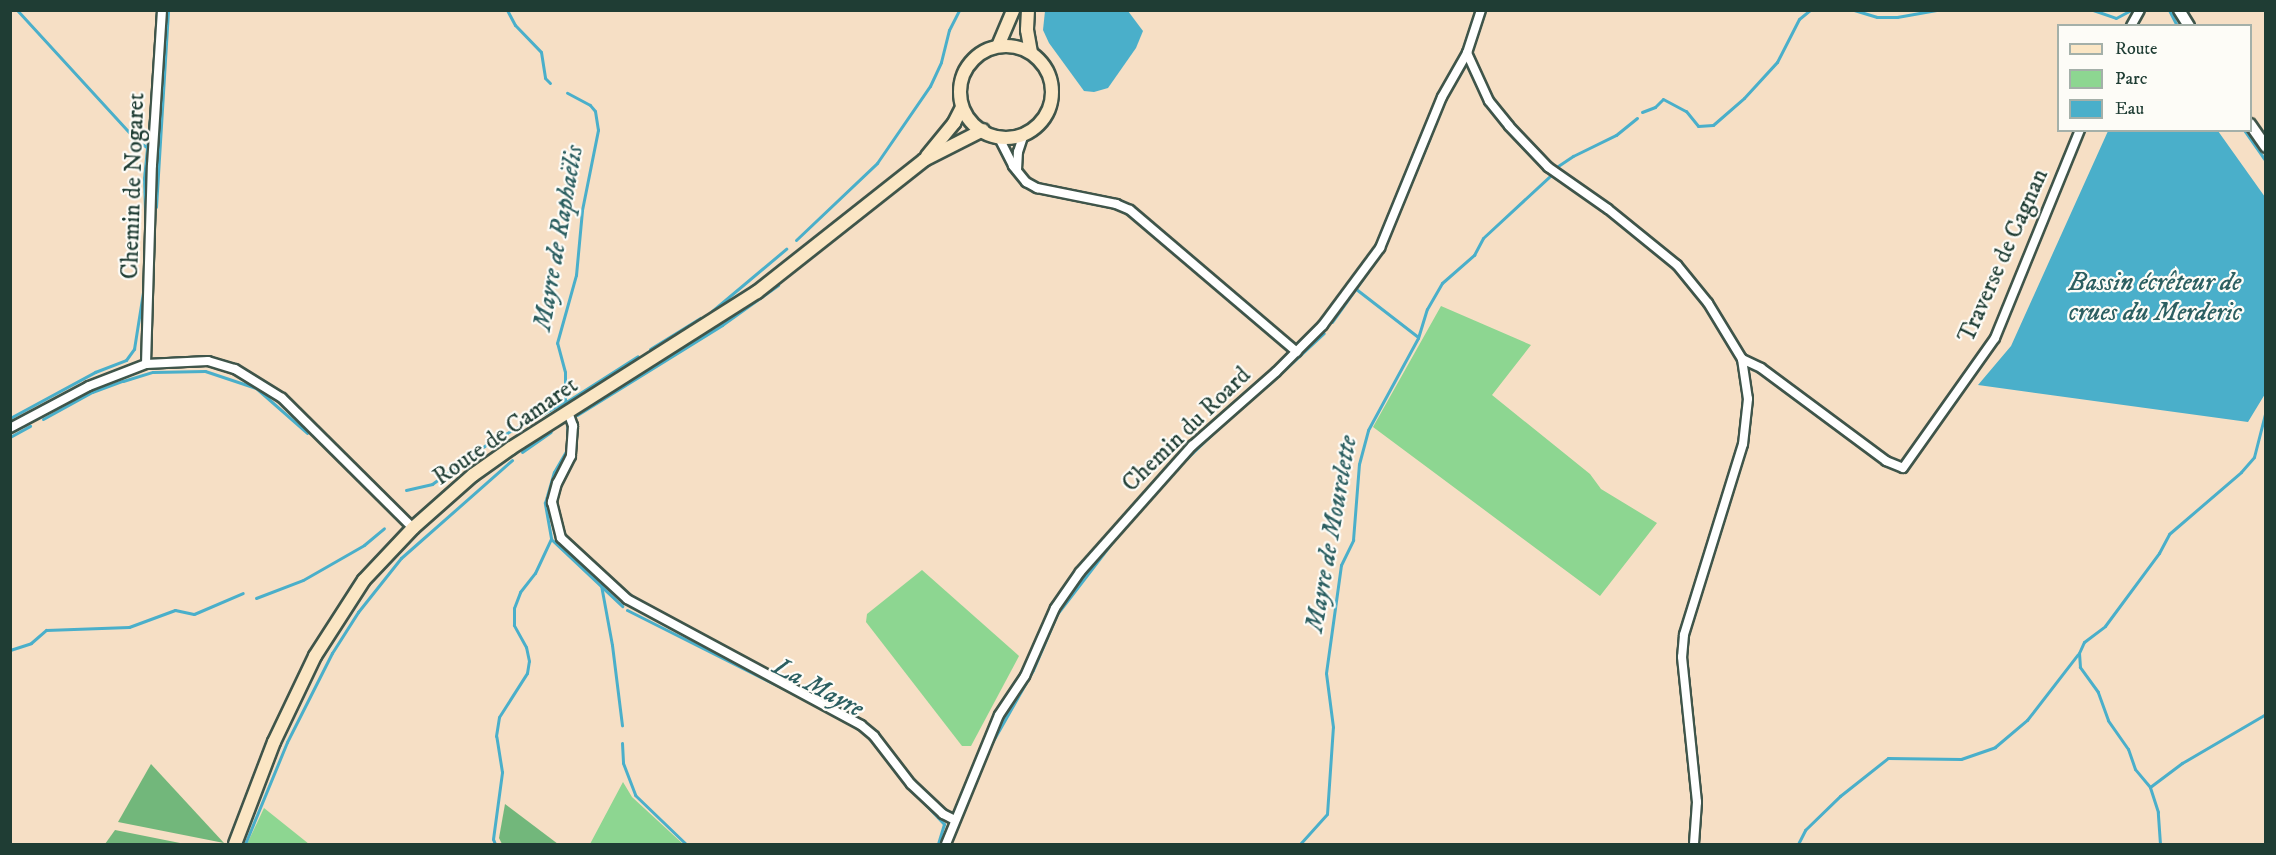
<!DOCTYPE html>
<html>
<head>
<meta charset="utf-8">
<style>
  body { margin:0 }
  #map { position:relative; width:2276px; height:855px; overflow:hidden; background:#f6dfc5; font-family:"IM FELL DW Pica",serif }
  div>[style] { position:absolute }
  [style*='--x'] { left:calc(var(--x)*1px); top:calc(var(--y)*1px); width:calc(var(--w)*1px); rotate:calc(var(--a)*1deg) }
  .green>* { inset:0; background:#8dd691 }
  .forest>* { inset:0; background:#72b77b }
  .water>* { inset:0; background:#4aafca }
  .stream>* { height:3px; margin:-1.5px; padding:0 1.5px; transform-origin:1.5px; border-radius:1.5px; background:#4aafca }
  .roads { filter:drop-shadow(2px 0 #3f554a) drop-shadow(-2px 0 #3f554a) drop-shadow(0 2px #3f554a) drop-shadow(0 -2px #3f554a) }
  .minor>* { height:8px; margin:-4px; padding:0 4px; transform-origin:4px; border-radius:4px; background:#fff }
  .tertiary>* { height:10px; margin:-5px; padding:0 5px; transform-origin:5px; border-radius:5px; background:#fff }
  .secondary>* { height:12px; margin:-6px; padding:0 6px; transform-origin:6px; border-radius:6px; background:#fbe6c4 }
  .secondary>.ring { margin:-6px; padding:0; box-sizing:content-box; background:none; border:12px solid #fbe6c4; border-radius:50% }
  span { translate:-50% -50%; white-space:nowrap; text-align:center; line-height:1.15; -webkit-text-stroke:4.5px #fdfcf7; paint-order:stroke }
  .street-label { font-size:24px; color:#1f3d34 }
  .water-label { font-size:26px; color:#2c5f61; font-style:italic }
  .frame { position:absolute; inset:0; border:12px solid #1f3d34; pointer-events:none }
  .legend { position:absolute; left:2057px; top:24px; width:195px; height:108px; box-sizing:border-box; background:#fdfcf7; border:2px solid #a4b0a9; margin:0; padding:8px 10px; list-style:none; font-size:18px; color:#1f3d34 }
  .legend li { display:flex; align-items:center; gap:12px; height:30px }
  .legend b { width:30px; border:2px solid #a4b0a9 }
</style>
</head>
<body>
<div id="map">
  <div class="green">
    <div style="clip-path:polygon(1441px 306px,1531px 345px,1492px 395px,1590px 474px,1601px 489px,1657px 523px,1600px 596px,1373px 427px)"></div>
    <div style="clip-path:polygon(922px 570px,1019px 656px,971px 746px,962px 746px,866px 622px,867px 614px)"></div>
    <div style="clip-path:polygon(623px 782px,632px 797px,683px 844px,590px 844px)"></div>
    <div style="clip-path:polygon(264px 808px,309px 844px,247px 844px)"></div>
  </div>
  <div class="forest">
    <div style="clip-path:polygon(151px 764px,224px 843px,118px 822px)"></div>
    <div style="clip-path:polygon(505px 804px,558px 844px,502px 844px,499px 838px)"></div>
    <div style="clip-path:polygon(115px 830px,185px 844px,105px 844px)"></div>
  </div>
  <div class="water">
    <div style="clip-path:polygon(1128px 11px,1143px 31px,1136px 48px,1108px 88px,1094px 92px,1084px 91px,1049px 43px,1043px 30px,1045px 11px)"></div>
    <div style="clip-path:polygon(2108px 131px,2218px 131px,2265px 197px,2265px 394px,2248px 422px,1978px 385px,2011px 346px)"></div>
  </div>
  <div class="stream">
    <div style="--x:17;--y:10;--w:176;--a:47.5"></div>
    <div style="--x:136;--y:140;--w:14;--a:34"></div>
    <div style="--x:507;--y:10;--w:17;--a:62"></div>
    <div style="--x:515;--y:25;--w:37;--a:46"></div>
    <div style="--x:541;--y:52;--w:26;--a:81"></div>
    <div style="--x:545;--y:78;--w:7;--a:45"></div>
    <div style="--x:1854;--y:10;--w:24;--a:17"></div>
    <div style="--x:1877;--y:17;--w:20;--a:0"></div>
    <div style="--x:1897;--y:17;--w:40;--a:-10"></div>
    <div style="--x:2093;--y:10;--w:24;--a:19"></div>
    <div style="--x:2116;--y:18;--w:17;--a:-28"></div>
    <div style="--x:2169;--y:10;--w:18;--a:63"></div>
    <div style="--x:154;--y:69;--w:59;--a:-87.1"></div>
    <div style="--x:1642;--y:112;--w:14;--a:-21"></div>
    <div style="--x:1655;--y:107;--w:11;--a:-45"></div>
    <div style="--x:1663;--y:99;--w:26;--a:28"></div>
    <div style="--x:1686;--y:111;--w:19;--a:51"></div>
    <div style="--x:1698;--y:126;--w:15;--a:-4"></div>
    <div style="--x:1713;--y:125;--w:41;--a:-41.1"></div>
    <div style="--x:1744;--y:98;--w:49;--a:-47.5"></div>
    <div style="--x:1777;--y:62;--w:48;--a:-62.9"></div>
    <div style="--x:1799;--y:19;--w:14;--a:-39"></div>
    <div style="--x:2244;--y:130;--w:38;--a:55"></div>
    <div style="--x:1558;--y:166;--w:18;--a:-34"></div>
    <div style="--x:1573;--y:156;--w:48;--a:-26"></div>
    <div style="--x:1616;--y:135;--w:27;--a:-39"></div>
    <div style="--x:156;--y:207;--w:197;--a:-86.5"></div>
    <div style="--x:796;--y:240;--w:112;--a:-43.5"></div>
    <div style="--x:877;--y:163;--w:93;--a:-55.5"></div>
    <div style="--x:930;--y:86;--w:26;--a:-65"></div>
    <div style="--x:941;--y:62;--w:33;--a:-76"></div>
    <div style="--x:949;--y:30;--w:22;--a:-63"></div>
    <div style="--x:1383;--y:249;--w:121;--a:-67.2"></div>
    <div style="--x:1356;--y:289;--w:78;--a:37.7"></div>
    <div style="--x:712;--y:311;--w:97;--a:-40"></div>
    <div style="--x:1332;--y:322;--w:76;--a:-54.6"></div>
    <div style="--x:650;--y:349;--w:59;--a:-31.8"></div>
    <div style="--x:1268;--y:385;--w:76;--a:-42.9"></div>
    <div style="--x:565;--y:401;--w:29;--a:-90"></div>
    <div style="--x:565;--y:372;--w:30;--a:-105"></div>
    <div style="--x:557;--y:343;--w:71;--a:-74.4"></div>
    <div style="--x:576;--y:275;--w:65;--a:-84.7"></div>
    <div style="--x:582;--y:210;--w:82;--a:-78.7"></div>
    <div style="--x:598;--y:130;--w:19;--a:-99"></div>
    <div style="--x:595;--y:111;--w:8;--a:-130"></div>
    <div style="--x:590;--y:105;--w:26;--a:-152"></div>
    <div style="--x:566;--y:402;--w:85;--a:-32.6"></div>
    <div style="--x:577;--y:415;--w:171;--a:-31.8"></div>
    <div style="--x:722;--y:325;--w:69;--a:-35.5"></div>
    <div style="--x:10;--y:418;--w:97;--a:-28.4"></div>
    <div style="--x:95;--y:372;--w:33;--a:-21"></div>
    <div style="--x:126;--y:360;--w:14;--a:-54"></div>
    <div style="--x:134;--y:349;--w:58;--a:-81"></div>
    <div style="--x:143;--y:292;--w:53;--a:-86.8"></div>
    <div style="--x:146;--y:239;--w:61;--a:-91.9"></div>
    <div style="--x:144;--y:178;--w:79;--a:-84.2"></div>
    <div style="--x:43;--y:419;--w:56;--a:-28.9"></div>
    <div style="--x:92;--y:392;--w:33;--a:-20"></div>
    <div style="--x:123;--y:381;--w:31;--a:-17"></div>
    <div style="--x:153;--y:372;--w:52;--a:-1.1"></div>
    <div style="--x:205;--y:371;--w:54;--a:18.4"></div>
    <div style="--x:256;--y:388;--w:68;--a:41.4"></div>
    <div style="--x:10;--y:437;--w:23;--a:-29"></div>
    <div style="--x:522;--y:452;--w:35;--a:-35"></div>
    <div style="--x:1184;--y:461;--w:40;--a:-44"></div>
    <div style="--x:406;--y:490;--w:27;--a:-13"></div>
    <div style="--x:432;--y:484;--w:72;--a:-35.9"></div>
    <div style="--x:490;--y:442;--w:85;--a:-28.1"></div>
    <div style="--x:551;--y:539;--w:98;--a:43.3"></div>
    <div style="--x:601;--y:585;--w:61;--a:79.6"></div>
    <div style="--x:612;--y:645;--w:81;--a:82.9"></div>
    <div style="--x:625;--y:592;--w:15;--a:32"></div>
    <div style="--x:256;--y:598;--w:50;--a:-21"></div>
    <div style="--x:303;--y:580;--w:70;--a:-29.8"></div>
    <div style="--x:364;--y:545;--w:26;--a:-40"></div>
    <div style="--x:627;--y:610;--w:187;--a:26.7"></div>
    <div style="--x:10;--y:650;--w:22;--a:-18"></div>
    <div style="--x:31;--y:643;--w:20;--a:-41"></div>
    <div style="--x:46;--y:630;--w:83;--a:-2.1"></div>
    <div style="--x:129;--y:627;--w:49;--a:-20.3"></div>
    <div style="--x:175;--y:610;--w:19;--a:12"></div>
    <div style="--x:194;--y:614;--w:53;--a:-23.2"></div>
    <div style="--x:736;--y:653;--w:10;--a:29"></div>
    <div style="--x:809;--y:692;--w:62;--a:27.8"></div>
    <div style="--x:864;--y:721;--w:11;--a:45"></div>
    <div style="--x:865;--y:733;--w:57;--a:50.7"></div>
    <div style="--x:622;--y:743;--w:20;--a:87"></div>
    <div style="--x:623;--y:763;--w:34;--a:69"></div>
    <div style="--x:635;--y:795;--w:71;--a:43.9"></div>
    <div style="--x:990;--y:746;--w:87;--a:-60.5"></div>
    <div style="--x:1033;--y:670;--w:61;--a:-66.8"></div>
    <div style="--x:1057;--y:614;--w:97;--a:-52.5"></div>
    <div style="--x:909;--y:787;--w:51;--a:46.6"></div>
    <div style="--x:944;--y:824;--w:21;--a:107"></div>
    <div style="--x:2150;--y:787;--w:40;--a:-37"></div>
    <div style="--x:2182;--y:763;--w:97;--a:-30.3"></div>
    <div style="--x:245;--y:844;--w:110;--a:-67.6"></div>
    <div style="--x:287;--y:742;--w:100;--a:-63.2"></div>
    <div style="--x:332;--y:653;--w:49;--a:-57.6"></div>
    <div style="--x:358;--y:612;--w:69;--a:-51.5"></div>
    <div style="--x:401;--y:558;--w:148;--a:-41.4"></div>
    <div style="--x:495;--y:844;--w:5;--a:-112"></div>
    <div style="--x:493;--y:839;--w:68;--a:-82.3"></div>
    <div style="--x:502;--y:772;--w:36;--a:-99"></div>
    <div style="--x:496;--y:736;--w:19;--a:-81"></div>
    <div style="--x:499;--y:717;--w:52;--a:-57.5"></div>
    <div style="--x:527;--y:673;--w:12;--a:-81"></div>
    <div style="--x:529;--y:661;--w:14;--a:-102"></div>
    <div style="--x:526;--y:647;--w:25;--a:-119"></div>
    <div style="--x:514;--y:625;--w:17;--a:-90"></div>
    <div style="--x:514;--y:608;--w:17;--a:-69"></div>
    <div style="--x:520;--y:592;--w:24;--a:-52"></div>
    <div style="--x:535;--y:573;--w:38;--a:-65"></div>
    <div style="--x:551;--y:538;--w:36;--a:-100"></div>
    <div style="--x:545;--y:503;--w:32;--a:-74"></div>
    <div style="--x:554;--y:472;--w:28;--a:-60"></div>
    <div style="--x:568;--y:448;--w:29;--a:-92"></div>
    <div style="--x:1300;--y:844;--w:40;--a:-48"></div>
    <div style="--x:1327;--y:814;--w:87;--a:-86.1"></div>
    <div style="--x:1333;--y:727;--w:54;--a:-97.4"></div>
    <div style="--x:1326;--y:673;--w:109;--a:-82.1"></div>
    <div style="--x:1341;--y:565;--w:28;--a:-64"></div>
    <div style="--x:1353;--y:540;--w:76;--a:-85.5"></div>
    <div style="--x:1359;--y:464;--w:35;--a:-75"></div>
    <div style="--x:1368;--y:430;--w:105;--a:-61.5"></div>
    <div style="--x:1418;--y:338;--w:30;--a:-73"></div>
    <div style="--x:1427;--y:309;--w:30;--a:-60"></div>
    <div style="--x:1442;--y:283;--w:43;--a:-41.2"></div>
    <div style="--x:1474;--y:255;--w:19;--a:-62"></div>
    <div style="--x:1483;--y:238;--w:93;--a:-42.8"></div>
    <div style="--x:1798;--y:844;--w:16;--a:-63"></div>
    <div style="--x:1805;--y:830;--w:49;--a:-44.2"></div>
    <div style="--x:1840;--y:796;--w:61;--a:-38.4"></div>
    <div style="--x:1888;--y:758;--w:73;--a:0.8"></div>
    <div style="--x:1961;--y:759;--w:36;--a:-19"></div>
    <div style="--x:1995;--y:747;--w:42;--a:-40.2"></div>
    <div style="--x:2027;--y:720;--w:83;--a:-52.3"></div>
    <div style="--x:2160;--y:844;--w:32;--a:-94"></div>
    <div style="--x:2158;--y:812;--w:26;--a:-108"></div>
    <div style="--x:2150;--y:787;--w:23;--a:-130"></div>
    <div style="--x:2135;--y:769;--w:21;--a:-109"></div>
    <div style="--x:2128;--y:749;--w:35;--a:-125"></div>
    <div style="--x:2108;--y:720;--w:30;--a:-110"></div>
    <div style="--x:2098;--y:692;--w:31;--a:-126"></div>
    <div style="--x:2080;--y:667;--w:14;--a:-94"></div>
    <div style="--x:2079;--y:653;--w:12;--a:-66"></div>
    <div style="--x:2084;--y:642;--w:26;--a:-37"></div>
    <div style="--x:2105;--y:626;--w:91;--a:-53.5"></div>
    <div style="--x:2159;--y:553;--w:21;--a:-62"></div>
    <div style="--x:2169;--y:534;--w:95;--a:-40.7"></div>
    <div style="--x:2241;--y:472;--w:20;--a:-49"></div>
    <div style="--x:2254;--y:457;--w:49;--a:-75.7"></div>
  </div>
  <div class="roads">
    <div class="minor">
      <div style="--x:2131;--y:26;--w:18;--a:-61"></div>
      <div style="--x:1467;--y:53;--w:53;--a:65.4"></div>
      <div style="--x:1489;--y:101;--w:32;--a:51"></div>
      <div style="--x:1509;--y:126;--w:57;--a:46.4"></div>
      <div style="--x:1548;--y:167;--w:73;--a:35"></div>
      <div style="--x:1608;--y:209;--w:89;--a:39.1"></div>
      <div style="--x:1677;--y:265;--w:49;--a:50.8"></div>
      <div style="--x:1708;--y:303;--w:66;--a:58.7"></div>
      <div style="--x:1742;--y:359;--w:40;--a:81.5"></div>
      <div style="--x:1748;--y:399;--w:45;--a:96.3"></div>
      <div style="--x:1743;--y:444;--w:200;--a:107.2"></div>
      <div style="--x:1684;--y:635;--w:22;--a:95"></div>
      <div style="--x:1682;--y:657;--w:146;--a:84.1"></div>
      <div style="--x:1697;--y:802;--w:42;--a:94.1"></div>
      <div style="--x:998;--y:136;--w:34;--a:63"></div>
      <div style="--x:1013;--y:166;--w:21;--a:51"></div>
      <div style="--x:1026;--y:182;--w:13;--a:29"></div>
      <div style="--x:1037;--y:188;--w:81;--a:11.4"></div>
      <div style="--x:1116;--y:204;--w:15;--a:23"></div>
      <div style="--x:1130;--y:210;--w:219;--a:40.4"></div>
      <div style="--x:1017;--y:170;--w:18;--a:-87"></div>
      <div style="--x:1018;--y:152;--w:19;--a:-72"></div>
      <div style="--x:1742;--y:359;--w:21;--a:25"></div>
      <div style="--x:1761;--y:368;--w:156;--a:36.6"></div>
      <div style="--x:1886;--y:461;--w:18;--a:22"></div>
      <div style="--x:1903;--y:468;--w:159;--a:-54.7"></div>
      <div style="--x:1995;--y:338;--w:225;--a:-67.8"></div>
      <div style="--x:146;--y:364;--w:199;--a:-88.3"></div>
      <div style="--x:152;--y:165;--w:155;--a:-86.3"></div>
      <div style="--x:568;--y:412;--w:15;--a:70"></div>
      <div style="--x:573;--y:426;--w:30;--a:94"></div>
      <div style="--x:571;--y:456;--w:30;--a:117"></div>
      <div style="--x:557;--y:483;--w:20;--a:105"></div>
      <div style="--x:552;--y:502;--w:37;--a:76"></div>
      <div style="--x:561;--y:538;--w:90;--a:42.7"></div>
      <div style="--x:627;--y:599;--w:266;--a:28.3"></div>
      <div style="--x:861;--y:725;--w:17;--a:40"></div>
      <div style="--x:874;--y:736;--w:61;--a:52.4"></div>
      <div style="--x:911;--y:784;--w:44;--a:43.2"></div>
      <div style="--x:943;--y:814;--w:13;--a:27"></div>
      <div style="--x:10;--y:428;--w:89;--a:-28"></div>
      <div style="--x:89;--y:386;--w:61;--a:-21.1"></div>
      <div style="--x:146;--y:364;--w:62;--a:-2.8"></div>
      <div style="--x:208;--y:361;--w:28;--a:17"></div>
      <div style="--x:235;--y:369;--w:55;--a:31.7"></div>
      <div style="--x:282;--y:398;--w:185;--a:44.8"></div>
      <div style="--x:946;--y:844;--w:139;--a:-67.7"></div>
      <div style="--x:999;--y:715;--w:47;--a:-56.3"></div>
      <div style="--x:1025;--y:676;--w:74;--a:-66.2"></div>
      <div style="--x:1055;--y:608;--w:44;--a:-55.2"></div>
      <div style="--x:1080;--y:572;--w:169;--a:-48.4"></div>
      <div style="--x:1192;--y:446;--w:112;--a:-41.4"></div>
      <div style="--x:1276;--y:372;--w:66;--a:-45"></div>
      <div style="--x:1323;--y:325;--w:96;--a:-53.5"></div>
      <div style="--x:1380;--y:248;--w:163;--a:-67.7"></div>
      <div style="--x:1442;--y:97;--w:51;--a:-60.4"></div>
      <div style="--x:1467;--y:53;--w:45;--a:-72"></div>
    </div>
    <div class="tertiary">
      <div style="--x:2179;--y:10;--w:19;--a:58"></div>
      <div style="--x:2250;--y:124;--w:28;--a:55"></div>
    </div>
    <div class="secondary">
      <div style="--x:1028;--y:10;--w:20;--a:93"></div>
      <div style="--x:1027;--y:30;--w:22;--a:80"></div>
      <div style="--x:998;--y:46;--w:39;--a:-67"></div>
      <div class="ring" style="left:960px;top:46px;width:80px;height:80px"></div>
      <div style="--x:927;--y:156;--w:43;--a:-50.7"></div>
      <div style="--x:954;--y:123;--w:18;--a:-63"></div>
      <div style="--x:235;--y:844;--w:109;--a:-69.1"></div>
      <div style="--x:274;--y:742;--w:95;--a:-64.5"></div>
      <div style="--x:315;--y:656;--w:90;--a:-57.2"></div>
      <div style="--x:364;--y:580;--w:71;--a:-46.7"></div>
      <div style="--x:413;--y:528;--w:80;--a:-41.5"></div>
      <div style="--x:473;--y:475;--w:47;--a:-35.4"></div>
      <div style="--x:511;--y:448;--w:291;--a:-32.4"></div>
      <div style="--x:757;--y:292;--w:213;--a:-38.3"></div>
      <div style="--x:924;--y:160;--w:66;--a:-27"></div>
    </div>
  </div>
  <div class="street-label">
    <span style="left:134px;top:186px;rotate:-88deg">Chemin de Nogaret</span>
    <span style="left:2004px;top:256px;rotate:-66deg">Traverse de Cagnan</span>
    <span style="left:1187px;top:430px;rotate:-44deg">Chemin du Roard</span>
    <span style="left:506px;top:432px;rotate:-35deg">Route de Camaret</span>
  </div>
  <div class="water-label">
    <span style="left:559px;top:238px;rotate:-80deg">Mayre de Raphaëlis</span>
    <span style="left:2155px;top:298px">Bassin écrêteur de<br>crues du Merderic</span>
    <span style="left:1332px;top:534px;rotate:-80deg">Mayre de Mourelette</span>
    <span style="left:818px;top:688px;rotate:28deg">La Mayre</span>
  </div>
  <div class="frame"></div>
  <ul class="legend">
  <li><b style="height:8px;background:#fbe6c4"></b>Route</li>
  <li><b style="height:16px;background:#8dd691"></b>Parc</li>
  <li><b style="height:16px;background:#4aafca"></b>Eau</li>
  </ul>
</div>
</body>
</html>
